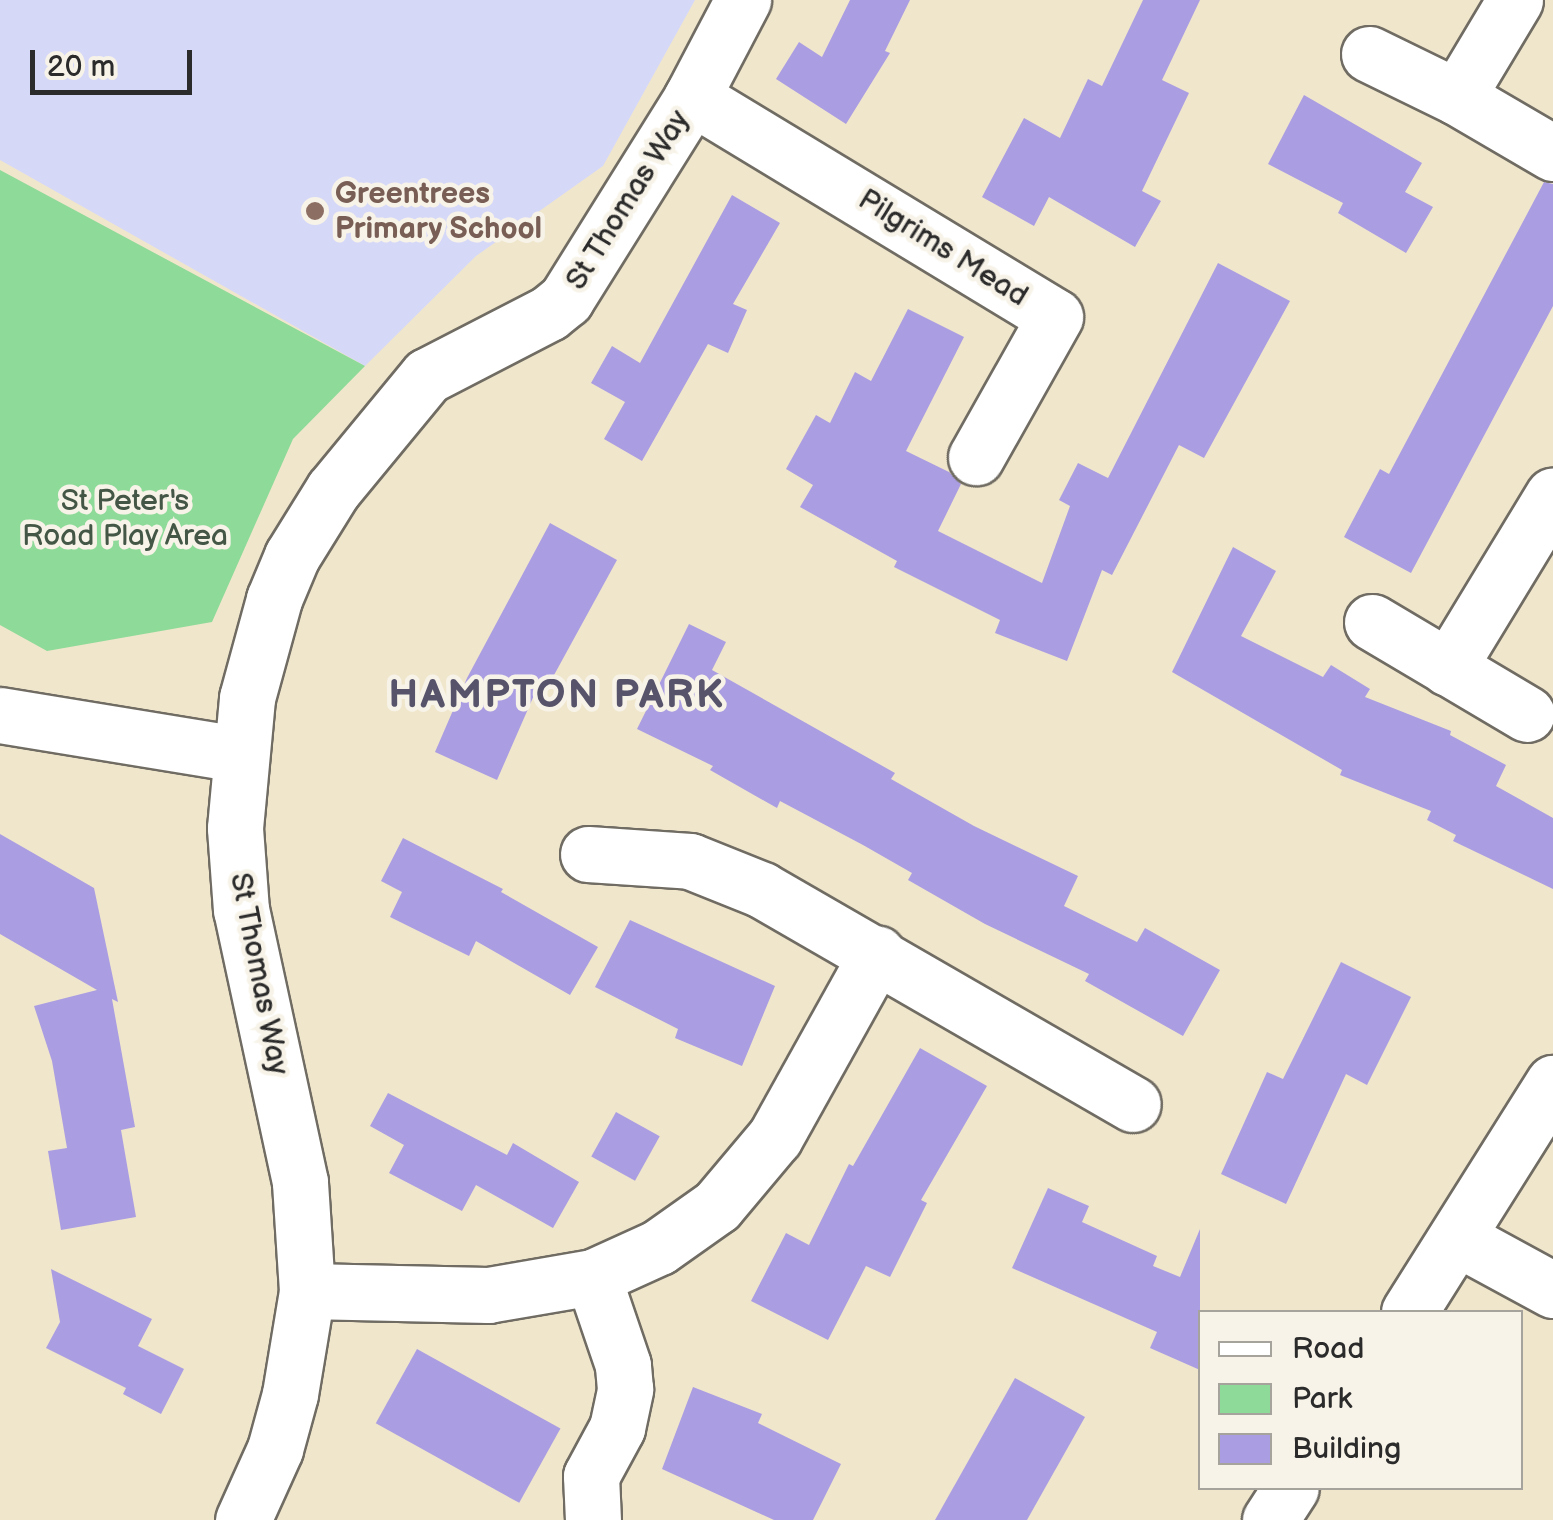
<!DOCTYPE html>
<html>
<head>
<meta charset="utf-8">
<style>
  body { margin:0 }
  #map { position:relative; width:1553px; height:1520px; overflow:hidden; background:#f0e6cc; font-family:"Balsamiq Sans",sans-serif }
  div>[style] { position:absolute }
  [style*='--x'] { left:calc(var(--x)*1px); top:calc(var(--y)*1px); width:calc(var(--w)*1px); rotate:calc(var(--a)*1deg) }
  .built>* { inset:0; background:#d6d8f8 }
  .green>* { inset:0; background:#8eda98 }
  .building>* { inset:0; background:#aa9de2; transform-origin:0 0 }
  .roads { filter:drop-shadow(2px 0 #706c63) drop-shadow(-2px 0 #706c63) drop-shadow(0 2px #706c63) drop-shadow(0 -2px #706c63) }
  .minor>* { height:55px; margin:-27.5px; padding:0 27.5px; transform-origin:27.5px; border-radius:27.5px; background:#fff }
  .dots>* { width:28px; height:28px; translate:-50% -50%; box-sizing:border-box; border:5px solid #f7f3e8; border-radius:50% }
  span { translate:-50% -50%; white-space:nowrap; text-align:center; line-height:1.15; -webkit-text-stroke:9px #f7f3e8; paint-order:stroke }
  .education-label { font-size:30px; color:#785e54; font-weight:700 }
  .left { translate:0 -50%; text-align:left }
  .street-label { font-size:30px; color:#2b2b2b }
  .park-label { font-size:30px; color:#445746 }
  .district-label { font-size:40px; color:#57536b; font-weight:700; letter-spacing:2.5px }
  .legend { position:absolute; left:1198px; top:1310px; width:325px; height:180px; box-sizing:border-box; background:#f7f3e8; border:2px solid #a5a39c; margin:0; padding:12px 18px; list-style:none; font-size:30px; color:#2b2b2b }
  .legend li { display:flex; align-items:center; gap:20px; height:50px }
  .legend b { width:50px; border:2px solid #a5a39c }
  .scale { position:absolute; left:30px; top:50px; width:162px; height:45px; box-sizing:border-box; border:5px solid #2b2b2b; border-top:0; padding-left:12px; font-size:30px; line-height:35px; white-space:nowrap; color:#2b2b2b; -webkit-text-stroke:8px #f7f3e8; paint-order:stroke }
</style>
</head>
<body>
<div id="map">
  <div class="built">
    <div style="clip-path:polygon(0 0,695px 0,603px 166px,476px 256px,365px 366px,0 160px)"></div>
  </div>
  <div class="green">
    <div style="clip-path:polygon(0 170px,365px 366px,293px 439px,212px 622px,47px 651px,0 625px)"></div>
  </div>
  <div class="building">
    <div style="clip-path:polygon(850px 0,910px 0,885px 51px,890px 53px,846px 124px,776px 79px,799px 42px,822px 57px)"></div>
    <div style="clip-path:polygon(1143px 0,1200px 0,1162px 80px,1189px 93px,1142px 191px,1161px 201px,1135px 247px,1049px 197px,1034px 226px,982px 197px,1024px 118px,1060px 138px,1088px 79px,1102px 86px)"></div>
    <div style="clip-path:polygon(1304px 95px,1422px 163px,1405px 192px,1433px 207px,1406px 253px,1338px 213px,1343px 203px,1268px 164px)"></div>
    <div style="clip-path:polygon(1544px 182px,1553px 184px,1553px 306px,1411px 573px,1344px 537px,1380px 469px,1389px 474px)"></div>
    <div style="clip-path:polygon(732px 195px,780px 223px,733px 304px,747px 310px,728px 353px,708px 344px,642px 461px,604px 439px,625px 402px,591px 383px,612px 346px,640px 363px)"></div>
    <div style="clip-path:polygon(1218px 263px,1290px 301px,1204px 458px,1179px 445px,1112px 575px,1102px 570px,1067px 661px,995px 633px,1000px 620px,894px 567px,897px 561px,800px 507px,813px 485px,786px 469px,816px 415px,830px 423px,855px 372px,871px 381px,908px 309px,964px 337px,906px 451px,949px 472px,961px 484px,938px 531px,1042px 583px,1070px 506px,1059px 500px,1078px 463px,1108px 478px)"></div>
    <div style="clip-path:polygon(550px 523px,617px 560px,542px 697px,535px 693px,497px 780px,435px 752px,467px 678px)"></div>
    <div style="clip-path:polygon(1233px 547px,1276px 571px,1241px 636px,1323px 677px,1331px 665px,1370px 689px,1365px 697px,1451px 731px,1450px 735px,1506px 765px,1496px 786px,1553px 818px,1553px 889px,1453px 841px,1456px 835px,1427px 820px,1431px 811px,1340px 775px,1342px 770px,1172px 672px)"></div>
    <div style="clip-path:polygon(689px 624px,726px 642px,712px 670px,895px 773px,891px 779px,974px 826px,1078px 876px,1064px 906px,1137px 942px,1145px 928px,1220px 970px,1183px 1036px,1085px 981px,1089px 974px,985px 924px,908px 880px,912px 873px,863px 845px,780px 801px,777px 808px,710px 770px,713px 766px,637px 729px)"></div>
    <div style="clip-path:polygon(0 834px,94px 888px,118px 1002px,112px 999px,135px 1127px,121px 1130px,136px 1217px,61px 1230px,48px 1151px,67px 1148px,52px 1061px,34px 1006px,97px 990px,0 934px)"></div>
    <div style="clip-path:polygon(403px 838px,503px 889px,501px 892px,598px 947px,570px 995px,476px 941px,469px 956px,390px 917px,402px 892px,381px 881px)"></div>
    <div style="clip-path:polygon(630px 920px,775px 986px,742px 1066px,675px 1038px,678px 1029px,595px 987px)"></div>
    <div style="clip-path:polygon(1341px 962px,1411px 997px,1367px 1085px,1346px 1074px,1286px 1204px,1221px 1174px,1267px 1072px,1283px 1079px)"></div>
    <div style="clip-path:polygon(920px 1048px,987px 1086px,921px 1200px,927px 1203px,890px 1277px,866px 1266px,828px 1340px,751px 1301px,786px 1233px,809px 1245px,849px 1164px,853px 1166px)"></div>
    <div style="clip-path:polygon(388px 1093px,507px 1155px,513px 1143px,579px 1182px,553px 1228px,476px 1185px,462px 1211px,389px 1173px,404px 1145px,370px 1126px)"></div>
    <div style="left:616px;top:1112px;width:50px;height:51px;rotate:29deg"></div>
    <div style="clip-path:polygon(1048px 1188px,1089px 1206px,1082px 1222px,1157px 1256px,1153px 1266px,1180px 1277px,1200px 1229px,1200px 1370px,1150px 1348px,1157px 1332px,1012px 1268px)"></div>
    <div style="clip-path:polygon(51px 1269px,152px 1319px,138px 1346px,184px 1369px,161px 1414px,123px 1394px,126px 1388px,46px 1348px,60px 1322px)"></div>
    <div style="left:417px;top:1349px;width:164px;height:85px;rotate:29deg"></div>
    <div style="clip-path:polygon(1015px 1378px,1085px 1417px,1027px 1520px,935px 1520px)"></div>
    <div style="clip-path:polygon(693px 1387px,762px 1414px,758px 1423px,841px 1464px,813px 1520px,774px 1520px,662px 1469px)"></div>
  </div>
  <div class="roads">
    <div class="minor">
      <div style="--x:1369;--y:54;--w:98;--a:26"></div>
      <div style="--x:1457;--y:97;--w:111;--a:30.3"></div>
      <div style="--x:692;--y:97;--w:424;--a:31.2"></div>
      <div style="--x:1055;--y:317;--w:161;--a:119.4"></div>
      <div style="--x:1457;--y:97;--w:113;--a:-59.1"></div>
      <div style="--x:1372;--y:622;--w:180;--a:30.7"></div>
      <div style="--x:1448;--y:668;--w:202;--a:-58.7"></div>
      <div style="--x:0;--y:715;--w:241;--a:9.3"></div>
      <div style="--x:588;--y:854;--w:102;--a:3.9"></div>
      <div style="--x:690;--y:861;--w:78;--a:21.9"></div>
      <div style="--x:762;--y:890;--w:428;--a:30"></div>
      <div style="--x:1459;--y:1239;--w:107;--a:28.5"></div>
      <div style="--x:307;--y:1291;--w:181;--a:1.3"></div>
      <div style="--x:488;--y:1295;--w:107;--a:-9.7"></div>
      <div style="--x:593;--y:1277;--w:72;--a:-24.4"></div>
      <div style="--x:659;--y:1247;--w:71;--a:-35.3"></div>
      <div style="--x:717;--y:1206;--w:90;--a:-50"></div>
      <div style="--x:775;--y:1137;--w:210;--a:-60.9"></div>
      <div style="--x:1409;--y:1312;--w:271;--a:-57.8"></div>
      <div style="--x:243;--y:1520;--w:78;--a:-65.7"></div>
      <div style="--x:275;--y:1449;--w:57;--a:-74.7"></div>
      <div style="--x:290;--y:1394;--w:104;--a:-80.6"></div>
      <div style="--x:307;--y:1291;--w:109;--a:-93.7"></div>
      <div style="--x:300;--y:1182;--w:278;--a:-102.2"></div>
      <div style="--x:241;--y:910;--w:82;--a:-94.2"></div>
      <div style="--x:235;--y:828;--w:131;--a:-84.7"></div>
      <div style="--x:247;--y:698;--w:103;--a:-74.7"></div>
      <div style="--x:274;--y:599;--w:47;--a:-67.3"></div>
      <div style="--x:292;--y:556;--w:78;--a:-58.2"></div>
      <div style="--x:333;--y:490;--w:148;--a:-50.5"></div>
      <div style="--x:427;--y:376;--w:137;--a:-27.3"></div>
      <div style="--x:549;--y:313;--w:22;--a:-39"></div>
      <div style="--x:566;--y:299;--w:238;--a:-58"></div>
      <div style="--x:692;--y:97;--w:110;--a:-62.3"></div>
      <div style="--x:593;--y:1520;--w:44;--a:-92.6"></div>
      <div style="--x:591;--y:1476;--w:55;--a:-61.6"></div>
      <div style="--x:617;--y:1428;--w:40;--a:-78"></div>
      <div style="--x:625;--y:1389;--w:24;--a:-95"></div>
      <div style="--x:623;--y:1365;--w:93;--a:-108.8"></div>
      <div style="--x:1270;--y:1520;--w:38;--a:-57"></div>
    </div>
  </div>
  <div class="dots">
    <div style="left:315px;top:211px;background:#8d6e63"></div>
  </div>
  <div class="education-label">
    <span class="left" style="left:335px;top:211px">Greentrees<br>Primary School</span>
  </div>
  <div class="street-label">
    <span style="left:628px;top:200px;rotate:-58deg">St Thomas Way</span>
    <span style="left:943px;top:248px;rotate:32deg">Pilgrims Mead</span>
    <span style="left:259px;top:974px;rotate:79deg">St Thomas Way</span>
  </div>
  <div class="park-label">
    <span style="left:125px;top:518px">St Peter's<br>Road Play Area</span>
  </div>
  <div class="district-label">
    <span style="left:557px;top:695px">HAMPTON PARK</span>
  </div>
  <ul class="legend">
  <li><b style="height:12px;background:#fff"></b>Road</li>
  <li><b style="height:28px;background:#8eda98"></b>Park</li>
  <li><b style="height:28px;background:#aa9de2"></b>Building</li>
  </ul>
  <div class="scale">20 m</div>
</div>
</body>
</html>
